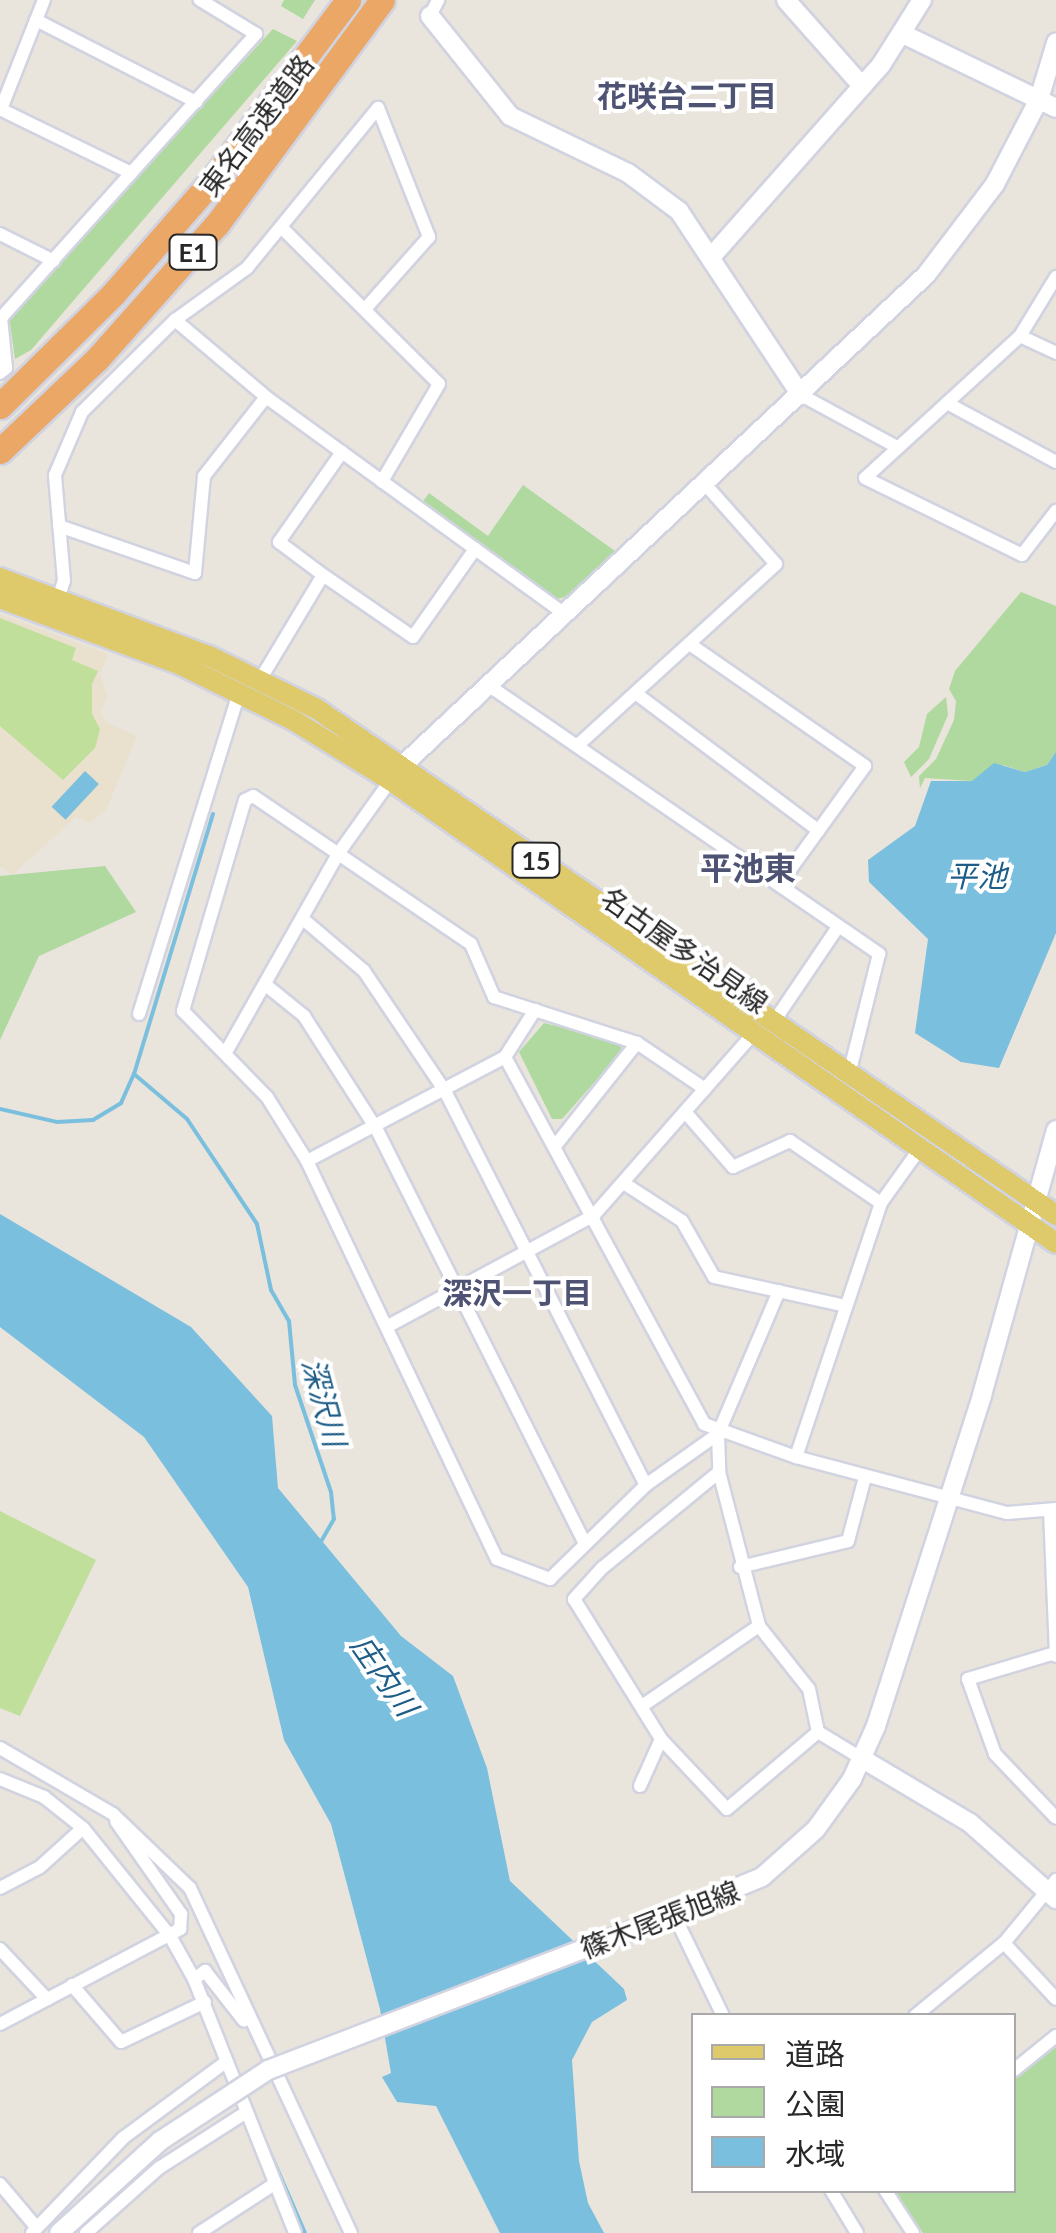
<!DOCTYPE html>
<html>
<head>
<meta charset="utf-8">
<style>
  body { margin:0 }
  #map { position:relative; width:1056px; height:2233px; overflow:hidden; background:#e9e4dc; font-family:Lato,"Noto Sans JP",sans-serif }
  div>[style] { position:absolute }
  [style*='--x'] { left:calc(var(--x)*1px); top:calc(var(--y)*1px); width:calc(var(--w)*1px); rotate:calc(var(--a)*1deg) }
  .education>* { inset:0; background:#e9e1cd }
  .green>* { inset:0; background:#afd99f }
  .pitch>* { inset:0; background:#bfdf9b }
  .water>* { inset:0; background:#7bbfdf; transform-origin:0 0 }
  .stream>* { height:4px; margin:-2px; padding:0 2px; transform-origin:2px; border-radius:2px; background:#7bbfdf }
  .roads { filter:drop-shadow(2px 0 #d1d3e0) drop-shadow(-2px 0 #d1d3e0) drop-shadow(0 2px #d1d3e0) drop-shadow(0 -2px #d1d3e0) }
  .street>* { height:12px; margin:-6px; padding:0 6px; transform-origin:6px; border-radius:6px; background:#fff }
  .secondary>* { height:18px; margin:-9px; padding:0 9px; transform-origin:9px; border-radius:9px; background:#fff }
  .primary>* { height:20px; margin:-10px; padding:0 10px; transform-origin:10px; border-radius:10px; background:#dfca6b }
  .highway>* { height:25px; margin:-12.5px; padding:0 12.5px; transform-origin:12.5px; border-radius:12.5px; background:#eaa766 }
  .bridges { filter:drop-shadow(2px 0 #d1d3e0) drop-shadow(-2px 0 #d1d3e0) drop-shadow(0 2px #d1d3e0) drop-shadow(0 -2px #d1d3e0) }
  .secondary-bridge>* { height:18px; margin:-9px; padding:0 9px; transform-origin:9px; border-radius:9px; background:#fff }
  span { translate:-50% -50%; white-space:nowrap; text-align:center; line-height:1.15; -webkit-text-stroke:8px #fff; paint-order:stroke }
  .shield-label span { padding:2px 8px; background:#fff; border:2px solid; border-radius:8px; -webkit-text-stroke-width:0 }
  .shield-label { font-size:25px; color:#282828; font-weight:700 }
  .street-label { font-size:28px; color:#282828 }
  .neighbourhood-label { font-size:30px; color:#4f5373; font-weight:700 }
  .water-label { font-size:30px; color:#1d5d88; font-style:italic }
  .quarter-label { font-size:32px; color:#4f5373; font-weight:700 }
  .legend { position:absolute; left:691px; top:2013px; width:325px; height:180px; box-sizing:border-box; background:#fff; border:2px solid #a9a9a9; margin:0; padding:12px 18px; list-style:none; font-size:30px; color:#282828 }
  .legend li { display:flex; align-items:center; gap:20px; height:50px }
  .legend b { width:50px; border:2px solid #a9a9a9 }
</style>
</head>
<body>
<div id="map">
  <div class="education">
    <div style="clip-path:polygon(0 614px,108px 654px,100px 674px,107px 696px,101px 712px,107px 723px,137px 736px,106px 810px,90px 823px,76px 817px,12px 875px,0 866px)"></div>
  </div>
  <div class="green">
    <div style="clip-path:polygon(284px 0,315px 0,303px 19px,281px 6px)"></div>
    <div style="clip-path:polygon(273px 29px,297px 41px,31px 350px,15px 359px,9px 316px)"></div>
    <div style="clip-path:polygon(523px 485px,615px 551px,565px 597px,557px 599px,422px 503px,429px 493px,488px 536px)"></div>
    <div style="clip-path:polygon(1021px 592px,1056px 606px,1056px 752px,1047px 765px,1025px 772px,1003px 765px,972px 781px,925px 778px,920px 788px,919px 776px,936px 759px,954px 720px,956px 701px,949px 689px,955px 671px)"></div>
    <div style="clip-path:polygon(946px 697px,948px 715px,929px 759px,911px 777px,904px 762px,919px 747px,927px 714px)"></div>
    <div style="clip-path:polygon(105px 866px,136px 912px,39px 956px,0 1040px,0 876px)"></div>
    <div style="clip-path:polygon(544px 1023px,620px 1042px,622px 1051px,562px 1119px,552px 1119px,519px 1052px)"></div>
    <div style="clip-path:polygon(1056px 2040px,1056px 2233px,923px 2233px,895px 2191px,1014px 2190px,1014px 2074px)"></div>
  </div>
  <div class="pitch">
    <div style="clip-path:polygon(0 618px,76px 648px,72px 660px,98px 671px,92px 684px,92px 714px,100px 729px,95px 748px,63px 780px,0 726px)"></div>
    <div style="clip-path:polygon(0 1511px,96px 1560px,20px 1716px,0 1708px)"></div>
  </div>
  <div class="water">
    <div style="clip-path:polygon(1056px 752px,1056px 933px,999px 1068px,961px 1062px,915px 1033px,928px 939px,869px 882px,868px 860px,915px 826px,931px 781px,972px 781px,994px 763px,1025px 772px,1047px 765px)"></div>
    <div style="left:85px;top:771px;width:19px;height:49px;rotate:43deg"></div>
    <div style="clip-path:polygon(0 1214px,191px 1327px,272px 1416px,278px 1488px,401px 1636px,453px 1676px,487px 1768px,510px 1881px,624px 1989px,627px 2000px,592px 2022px,572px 2060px,579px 2161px,588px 2203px,604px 2233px,500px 2233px,436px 2106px,397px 2102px,382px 2077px,391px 2073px,380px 2009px,331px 1824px,284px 1740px,248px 1587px,144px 1437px,0 1327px)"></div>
  </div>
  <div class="stream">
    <div style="--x:213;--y:814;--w:272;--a:106.9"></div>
    <div style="--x:134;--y:1074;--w:70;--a:40.3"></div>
    <div style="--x:187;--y:1119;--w:126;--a:56.3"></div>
    <div style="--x:257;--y:1224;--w:67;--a:78"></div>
    <div style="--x:271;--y:1290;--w:36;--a:60"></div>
    <div style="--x:289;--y:1321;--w:64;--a:84.6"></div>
    <div style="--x:295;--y:1385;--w:113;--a:71.4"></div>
    <div style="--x:331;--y:1492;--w:27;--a:84"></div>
    <div style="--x:334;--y:1519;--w:28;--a:120"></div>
    <div style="--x:0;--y:1109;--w:58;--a:12.8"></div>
    <div style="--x:57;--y:1122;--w:36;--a:-3"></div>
    <div style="--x:93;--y:1120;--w:33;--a:-31"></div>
    <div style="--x:121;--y:1103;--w:32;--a:-66"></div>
    <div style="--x:265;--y:2141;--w:100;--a:66.5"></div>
  </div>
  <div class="roads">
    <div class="street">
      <div style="--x:430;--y:16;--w:18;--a:-63"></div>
      <div style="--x:36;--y:20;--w:180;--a:27.1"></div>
      <div style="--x:0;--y:109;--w:146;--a:26"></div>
      <div style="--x:1;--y:109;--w:117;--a:-68.5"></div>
      <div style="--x:282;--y:228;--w:221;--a:44.8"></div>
      <div style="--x:439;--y:384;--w:113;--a:120.4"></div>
      <div style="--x:0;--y:234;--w:60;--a:26.6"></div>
      <div style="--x:1056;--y:277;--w:69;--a:121.4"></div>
      <div style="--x:1020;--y:336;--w:210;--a:137.5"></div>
      <div style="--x:865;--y:478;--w:175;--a:26.1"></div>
      <div style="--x:1022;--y:555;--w:56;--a:-52.3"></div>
      <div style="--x:175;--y:320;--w:119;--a:40.2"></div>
      <div style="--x:266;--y:397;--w:369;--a:36"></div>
      <div style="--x:1020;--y:336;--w:40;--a:25"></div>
      <div style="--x:0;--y:373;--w:8;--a:-40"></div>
      <div style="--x:6;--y:368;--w:50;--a:-95.7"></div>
      <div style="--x:1;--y:318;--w:382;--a:-48.1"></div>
      <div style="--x:256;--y:34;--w:66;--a:-148.7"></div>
      <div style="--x:801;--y:395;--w:107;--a:28.5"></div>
      <div style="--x:947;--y:403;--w:124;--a:28.4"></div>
      <div style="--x:342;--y:452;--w:110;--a:125"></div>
      <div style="--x:279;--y:542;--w:55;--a:36.9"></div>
      <div style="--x:323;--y:575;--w:109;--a:34.6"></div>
      <div style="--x:413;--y:637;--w:108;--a:-54.8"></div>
      <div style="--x:59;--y:526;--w:144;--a:19.1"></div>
      <div style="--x:195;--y:573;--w:97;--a:-84.7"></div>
      <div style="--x:204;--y:476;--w:100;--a:-51.9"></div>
      <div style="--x:58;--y:599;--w:19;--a:-72"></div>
      <div style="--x:64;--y:581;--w:106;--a:-94.9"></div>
      <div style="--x:55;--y:475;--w:69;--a:-66.8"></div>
      <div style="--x:82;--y:412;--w:131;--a:-44.7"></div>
      <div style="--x:175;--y:320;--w:89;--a:-35.8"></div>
      <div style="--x:247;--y:268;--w:207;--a:-50.7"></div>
      <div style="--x:378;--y:108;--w:139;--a:68.4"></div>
      <div style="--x:429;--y:237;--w:96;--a:131.6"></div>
      <div style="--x:691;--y:645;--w:212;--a:34.8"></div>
      <div style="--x:865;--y:766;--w:145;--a:125.8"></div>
      <div style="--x:260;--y:680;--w:122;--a:-59"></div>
      <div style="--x:488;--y:685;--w:475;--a:34.5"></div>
      <div style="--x:879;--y:954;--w:124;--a:104"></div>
      <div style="--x:638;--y:695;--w:226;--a:36.9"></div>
      <div style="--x:578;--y:745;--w:268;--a:-42.4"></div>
      <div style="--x:776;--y:564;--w:107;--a:-131.6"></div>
      <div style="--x:303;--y:919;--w:80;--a:40.4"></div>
      <div style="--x:364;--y:971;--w:145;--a:56"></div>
      <div style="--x:445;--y:1091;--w:442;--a:63"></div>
      <div style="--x:267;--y:986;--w:48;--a:39"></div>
      <div style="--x:304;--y:1016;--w:133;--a:57.3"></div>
      <div style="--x:376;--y:1128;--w:462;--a:63.3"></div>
      <div style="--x:139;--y:1014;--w:337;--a:-72.7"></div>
      <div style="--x:773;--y:1023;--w:116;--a:-55.9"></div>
      <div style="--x:226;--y:1052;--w:227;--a:-60.5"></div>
      <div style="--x:338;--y:854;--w:95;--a:-54.5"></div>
      <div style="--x:505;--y:1057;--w:417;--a:61.5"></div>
      <div style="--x:704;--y:1424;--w:98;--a:19.7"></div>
      <div style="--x:796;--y:1457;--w:218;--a:14.9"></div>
      <div style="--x:1007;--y:1513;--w:49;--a:-4.7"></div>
      <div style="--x:705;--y:1089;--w:82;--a:-145.9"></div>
      <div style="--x:637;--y:1043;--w:150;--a:-162.2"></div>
      <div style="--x:494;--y:997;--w:58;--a:-113.5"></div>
      <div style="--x:471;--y:944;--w:263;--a:-145.8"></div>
      <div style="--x:253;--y:796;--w:9;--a:153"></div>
      <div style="--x:245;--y:800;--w:220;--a:106.4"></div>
      <div style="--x:183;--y:1011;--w:120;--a:45.7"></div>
      <div style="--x:267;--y:1097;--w:75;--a:58"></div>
      <div style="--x:307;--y:1161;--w:441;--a:64.5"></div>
      <div style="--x:497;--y:1559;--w:57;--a:20.7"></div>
      <div style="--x:550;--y:1579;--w:134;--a:-44.4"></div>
      <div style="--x:646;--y:1485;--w:88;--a:-35.3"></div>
      <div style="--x:686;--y:1113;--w:72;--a:49"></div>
      <div style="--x:733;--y:1167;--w:63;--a:-24.5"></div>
      <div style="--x:790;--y:1141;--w:110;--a:34.3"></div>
      <div style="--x:555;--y:1146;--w:132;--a:-51.5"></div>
      <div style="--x:307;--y:1161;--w:224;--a:-27.7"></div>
      <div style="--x:505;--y:1057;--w:56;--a:-57.4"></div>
      <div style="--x:625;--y:1184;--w:68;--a:33"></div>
      <div style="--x:682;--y:1221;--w:64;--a:60.3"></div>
      <div style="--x:714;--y:1277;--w:135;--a:12.4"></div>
      <div style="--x:779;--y:1291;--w:155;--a:113.1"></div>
      <div style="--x:718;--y:1434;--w:38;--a:88"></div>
      <div style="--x:719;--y:1472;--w:159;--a:75.4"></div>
      <div style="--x:759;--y:1626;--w:80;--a:51.6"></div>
      <div style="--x:809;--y:1689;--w:44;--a:78.2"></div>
      <div style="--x:818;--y:1732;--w:50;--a:31.2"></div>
      <div style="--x:390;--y:1325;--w:232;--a:-28.3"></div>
      <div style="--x:594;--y:1215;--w:244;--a:-48.7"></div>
      <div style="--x:796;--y:1457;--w:268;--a:-71.5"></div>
      <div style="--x:881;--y:1203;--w:69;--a:-54.5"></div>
      <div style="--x:719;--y:1472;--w:151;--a:140.6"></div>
      <div style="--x:602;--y:1568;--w:42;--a:132.1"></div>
      <div style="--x:574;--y:1599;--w:165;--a:58.1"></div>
      <div style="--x:661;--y:1739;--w:96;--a:46.7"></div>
      <div style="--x:727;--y:1809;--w:119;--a:-40.2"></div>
      <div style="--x:1050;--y:1511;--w:145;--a:87.6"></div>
      <div style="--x:740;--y:1567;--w:111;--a:-13.5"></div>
      <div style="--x:848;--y:1541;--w:66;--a:-75.1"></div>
      <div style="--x:1055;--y:1653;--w:91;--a:163.4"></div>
      <div style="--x:968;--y:1679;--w:80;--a:70.2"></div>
      <div style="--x:995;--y:1754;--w:88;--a:46.4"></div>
      <div style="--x:642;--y:1706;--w:142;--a:-34.4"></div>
      <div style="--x:0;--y:1748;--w:131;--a:30.3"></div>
      <div style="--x:113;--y:1814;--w:107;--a:43.9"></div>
      <div style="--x:190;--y:1888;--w:381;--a:65"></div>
      <div style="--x:0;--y:1779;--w:48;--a:22.2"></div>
      <div style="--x:44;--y:1797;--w:50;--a:38.5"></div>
      <div style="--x:640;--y:1786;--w:51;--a:-65.9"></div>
      <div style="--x:0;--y:1888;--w:45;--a:-27.7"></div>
      <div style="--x:40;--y:1867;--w:58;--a:-42.2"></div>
      <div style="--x:83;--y:1828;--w:139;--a:51.1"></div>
      <div style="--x:170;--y:1936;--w:49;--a:60.8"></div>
      <div style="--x:194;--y:1979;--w:273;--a:68.3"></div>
      <div style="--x:675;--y:1917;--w:110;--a:64.1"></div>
      <div style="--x:1004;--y:1943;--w:76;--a:47.1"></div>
      <div style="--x:0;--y:1949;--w:69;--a:46.8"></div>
      <div style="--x:194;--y:1979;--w:14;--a:-36"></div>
      <div style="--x:205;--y:1971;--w:63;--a:52"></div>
      <div style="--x:72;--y:1985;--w:75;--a:49.3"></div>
      <div style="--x:121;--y:2042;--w:93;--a:-25.5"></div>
      <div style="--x:915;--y:2016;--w:115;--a:-39.4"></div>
      <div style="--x:1004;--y:1943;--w:82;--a:-50.5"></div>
      <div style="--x:0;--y:2024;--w:204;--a:-27.8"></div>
      <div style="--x:180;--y:1929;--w:15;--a:-86"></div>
      <div style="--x:181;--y:1914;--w:113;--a:-125"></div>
      <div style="--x:1014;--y:2070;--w:54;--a:-39"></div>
      <div style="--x:0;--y:2184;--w:57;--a:49.9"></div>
      <div style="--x:831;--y:2190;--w:50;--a:58.8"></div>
      <div style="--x:885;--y:2190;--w:51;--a:56.9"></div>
      <div style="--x:32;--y:2233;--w:132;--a:-46.2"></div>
      <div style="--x:123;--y:2138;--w:129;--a:-36.5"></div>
      <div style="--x:86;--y:2233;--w:98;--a:-41.7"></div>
      <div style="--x:159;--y:2168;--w:102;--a:-32.6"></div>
      <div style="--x:199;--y:2233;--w:88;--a:-33"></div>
    </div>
    <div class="secondary">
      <div style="--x:786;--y:0;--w:115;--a:48.5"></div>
      <div style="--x:430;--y:16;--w:128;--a:51.3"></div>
      <div style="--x:510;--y:116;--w:131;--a:25.8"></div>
      <div style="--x:628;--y:173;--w:64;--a:36.7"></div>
      <div style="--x:679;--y:211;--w:221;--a:56.5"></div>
      <div style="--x:903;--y:34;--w:170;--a:25.8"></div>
      <div style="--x:712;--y:256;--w:255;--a:-48.5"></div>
      <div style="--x:881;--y:65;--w:77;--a:-57.8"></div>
      <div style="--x:402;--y:766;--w:718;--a:-43.14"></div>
      <div style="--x:926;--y:275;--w:114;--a:-52.8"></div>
      <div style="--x:995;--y:184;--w:96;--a:-62.6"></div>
      <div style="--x:1039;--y:99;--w:59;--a:-73.1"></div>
      <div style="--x:861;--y:1758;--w:127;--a:30.8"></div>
      <div style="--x:970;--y:1823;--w:115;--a:41.5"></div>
      <div style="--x:651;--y:1923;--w:120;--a:-22.5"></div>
      <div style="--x:762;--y:1877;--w:72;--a:-41.6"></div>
      <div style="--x:816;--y:1829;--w:62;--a:-54.2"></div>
      <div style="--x:852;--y:1779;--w:58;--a:-65.6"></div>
      <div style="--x:876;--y:1726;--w:348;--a:-72.2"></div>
      <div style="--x:982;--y:1395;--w:275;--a:-74.4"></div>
    </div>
    <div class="primary">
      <div style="--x:0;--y:578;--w:223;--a:20.5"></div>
      <div style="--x:209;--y:656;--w:120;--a:26.1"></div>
      <div style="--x:317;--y:709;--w:896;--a:34.4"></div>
      <div style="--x:0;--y:598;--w:193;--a:20.3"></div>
      <div style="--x:181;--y:665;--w:125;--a:26.2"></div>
      <div style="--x:293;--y:720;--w:114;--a:31.7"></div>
      <div style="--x:390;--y:780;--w:811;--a:34.81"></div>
    </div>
    <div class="highway">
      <div style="--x:0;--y:406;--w:161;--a:-44.7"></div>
      <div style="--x:114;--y:293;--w:155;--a:-48.9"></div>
      <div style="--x:216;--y:176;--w:220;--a:-53.1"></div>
      <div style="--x:0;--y:451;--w:134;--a:-43.5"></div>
      <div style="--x:97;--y:359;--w:181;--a:-48.4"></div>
      <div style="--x:217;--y:224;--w:278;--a:-53.6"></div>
    </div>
  </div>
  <div class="bridges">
    <div class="secondary-bridge">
      <div style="--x:59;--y:2233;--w:137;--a:-42.3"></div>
      <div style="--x:160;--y:2141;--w:129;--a:-33.3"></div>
      <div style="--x:268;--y:2070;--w:410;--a:-21"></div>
    </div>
  </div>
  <div class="shield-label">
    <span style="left:193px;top:252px">E1</span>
    <span style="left:536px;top:860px">15</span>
  </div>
  <div class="street-label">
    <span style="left:256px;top:125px;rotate:-53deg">東名高速道路</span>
    <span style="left:685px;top:950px;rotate:35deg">名古屋多治見線</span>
    <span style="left:660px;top:1919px;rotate:-21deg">篠木尾張旭線</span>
  </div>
  <div class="neighbourhood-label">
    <span style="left:687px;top:95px">花咲台二丁目</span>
    <span style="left:517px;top:1292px">深沢一丁目</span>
  </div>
  <div class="water-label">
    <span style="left:977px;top:875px">平池</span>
    <span style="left:325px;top:1402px;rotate:75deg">深沢川</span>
    <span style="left:385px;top:1675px;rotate:55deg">庄内川</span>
  </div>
  <div class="quarter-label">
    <span style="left:748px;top:868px">平池東</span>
  </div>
  <ul class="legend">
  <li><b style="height:12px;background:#dfca6b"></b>道路</li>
  <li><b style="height:28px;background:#afd99f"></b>公園</li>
  <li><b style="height:28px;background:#7bbfdf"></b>水域</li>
  </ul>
</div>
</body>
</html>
